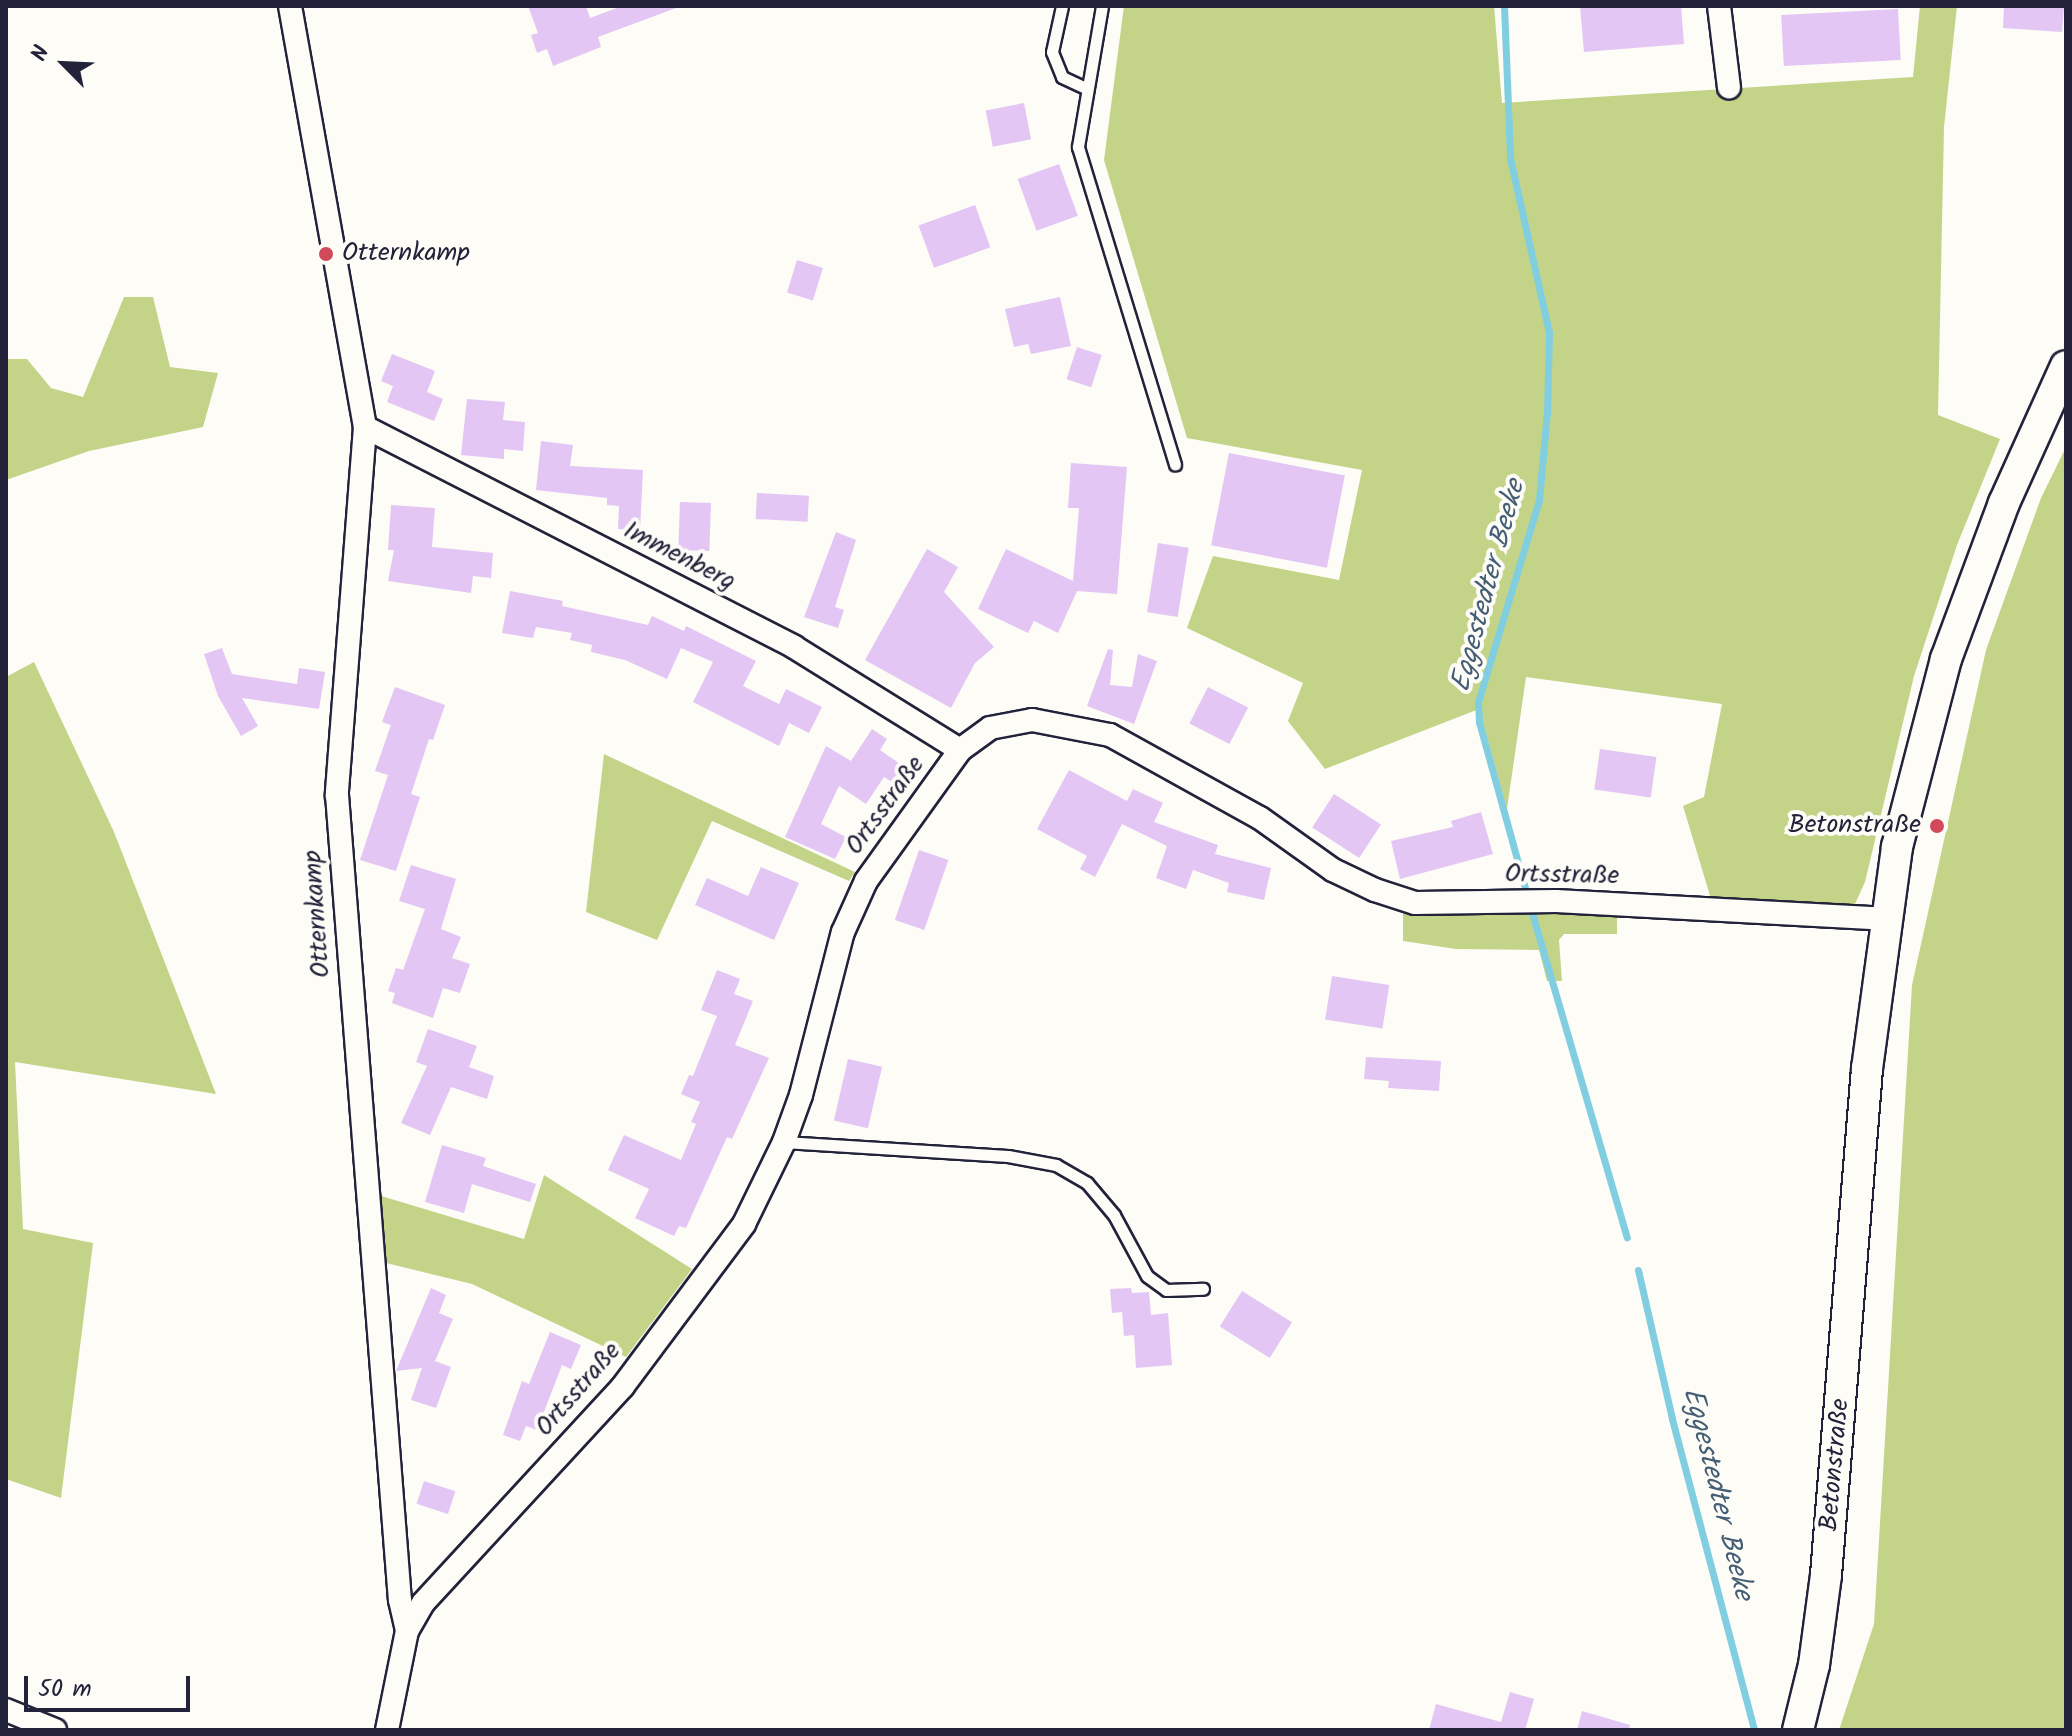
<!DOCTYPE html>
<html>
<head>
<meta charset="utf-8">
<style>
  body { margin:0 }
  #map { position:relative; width:2072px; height:1736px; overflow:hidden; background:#fdfcf7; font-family:Kalam,sans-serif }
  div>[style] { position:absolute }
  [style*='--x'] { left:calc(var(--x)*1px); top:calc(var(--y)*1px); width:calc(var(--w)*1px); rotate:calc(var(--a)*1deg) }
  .green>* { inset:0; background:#c3d488 }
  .stream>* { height:7px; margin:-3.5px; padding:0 3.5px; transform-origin:3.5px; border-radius:3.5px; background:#82cee1 }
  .building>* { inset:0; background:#e3c6f4; transform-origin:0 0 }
  .roads { filter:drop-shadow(2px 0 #22223b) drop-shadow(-2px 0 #22223b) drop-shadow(0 2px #22223b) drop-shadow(0 -2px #22223b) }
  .lane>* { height:11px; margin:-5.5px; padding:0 5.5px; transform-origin:5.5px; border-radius:5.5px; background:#fdfcf7 }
  .street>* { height:22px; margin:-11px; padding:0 11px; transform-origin:11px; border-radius:11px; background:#fdfcf7 }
  .secondary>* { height:30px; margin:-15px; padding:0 15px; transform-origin:15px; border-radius:15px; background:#fdfcf7 }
  .dots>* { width:22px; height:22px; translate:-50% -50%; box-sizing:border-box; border:4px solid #fdfcf7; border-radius:50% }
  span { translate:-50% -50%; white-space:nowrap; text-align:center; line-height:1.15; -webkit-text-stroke:8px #fdfcf7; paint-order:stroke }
  .poi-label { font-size:26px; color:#22223b }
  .left { translate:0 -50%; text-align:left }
  .right { translate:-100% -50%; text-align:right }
  .street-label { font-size:26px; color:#22223b }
  .water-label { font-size:28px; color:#445e75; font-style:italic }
  .frame { position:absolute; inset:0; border:8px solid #22223b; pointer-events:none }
  .north { position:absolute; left:24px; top:24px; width:80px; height:80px; -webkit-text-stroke:6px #fdfcf7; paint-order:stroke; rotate:294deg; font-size:22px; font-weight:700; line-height:32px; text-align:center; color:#22223b }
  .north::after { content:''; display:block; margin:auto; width:28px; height:36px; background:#22223b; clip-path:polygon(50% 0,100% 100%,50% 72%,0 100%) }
  .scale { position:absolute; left:24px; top:1676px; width:166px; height:36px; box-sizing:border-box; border:4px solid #22223b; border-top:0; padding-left:10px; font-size:24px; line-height:28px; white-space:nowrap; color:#22223b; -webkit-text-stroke:6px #fdfcf7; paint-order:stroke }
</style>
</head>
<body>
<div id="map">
  <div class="green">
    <div style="clip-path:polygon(1124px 6px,1494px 6px,1502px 103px,1913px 77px,1920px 6px,1957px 6px,1944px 127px,1938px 415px,2000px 439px,1957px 545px,1914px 676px,1865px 882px,1855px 904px,1839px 906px,1711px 899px,1683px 806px,1704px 797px,1722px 704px,1526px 677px,1507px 809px,1479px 709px,1325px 769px,1288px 721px,1303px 683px,1187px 628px,1213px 556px,1339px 580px,1362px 470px,1187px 438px,1104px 160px)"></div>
    <div style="clip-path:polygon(124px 297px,153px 297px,170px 367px,218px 373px,203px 427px,89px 451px,6px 480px,6px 359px,27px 359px,51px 388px,83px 397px)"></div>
    <div style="clip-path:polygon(2066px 447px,2066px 1730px,1839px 1730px,1874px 1624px,1912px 985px,1986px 650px,2041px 498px)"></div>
    <div style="clip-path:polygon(34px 662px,114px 832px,216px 1094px,15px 1062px,23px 1229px,93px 1243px,61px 1498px,6px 1479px,6px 677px)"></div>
    <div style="clip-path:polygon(604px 754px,716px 807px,855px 872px,849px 881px,712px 821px,657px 940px,586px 912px)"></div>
    <div style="clip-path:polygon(1544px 910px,1617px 916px,1617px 934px,1564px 934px,1559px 940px,1562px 981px,1547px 981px,1539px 950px,1456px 949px,1403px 941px,1403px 914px)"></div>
    <div style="clip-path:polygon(544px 1175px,692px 1269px,626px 1357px,472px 1284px,382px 1262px,378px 1195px,524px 1239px)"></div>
  </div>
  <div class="stream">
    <div style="--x:1504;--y:6;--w:152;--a:87.7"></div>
    <div style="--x:1510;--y:158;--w:178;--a:77.4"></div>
    <div style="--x:1549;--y:332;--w:80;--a:91.4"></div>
    <div style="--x:1547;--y:412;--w:88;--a:95.2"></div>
    <div style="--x:1539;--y:500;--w:211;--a:106.8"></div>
    <div style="--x:1478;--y:702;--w:20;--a:87"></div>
    <div style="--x:1479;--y:722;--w:172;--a:74.5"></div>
    <div style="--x:1532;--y:913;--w:338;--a:73.7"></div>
    <div style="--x:1638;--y:1270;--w:153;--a:77.1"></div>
    <div style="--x:1672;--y:1419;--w:322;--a:75.2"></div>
  </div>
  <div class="building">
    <div style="clip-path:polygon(528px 6px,586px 6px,590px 18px,622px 6px,676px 8px,598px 37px,601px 47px,553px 66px,547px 49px,537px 53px,531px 35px,538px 33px)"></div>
    <div style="clip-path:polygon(1580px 6px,1681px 6px,1684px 44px,1584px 52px)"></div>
    <div style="clip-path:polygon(2004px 6px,2064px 6px,2062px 32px,2003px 28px)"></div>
    <div style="left:1898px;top:9px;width:51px;height:117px;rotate:87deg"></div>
    <div style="left:1024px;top:103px;width:37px;height:39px;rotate:79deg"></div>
    <div style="left:1059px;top:164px;width:55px;height:44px;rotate:70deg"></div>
    <div style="left:975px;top:205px;width:45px;height:60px;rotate:70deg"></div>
    <div style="left:797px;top:260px;width:27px;height:34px;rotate:17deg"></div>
    <div style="clip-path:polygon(1060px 297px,1071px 346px,1031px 354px,1028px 344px,1014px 347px,1005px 309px)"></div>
    <div style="left:1077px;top:347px;width:26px;height:34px;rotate:18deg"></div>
    <div style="clip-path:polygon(392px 354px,435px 371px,427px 392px,443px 399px,434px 421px,387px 402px,393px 386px,381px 381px)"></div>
    <div style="clip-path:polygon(467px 399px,505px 402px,503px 420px,525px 422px,523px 451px,504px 449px,504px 459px,461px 455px)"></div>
    <div style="clip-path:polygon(541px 441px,573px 445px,570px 466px,643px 470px,640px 530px,618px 529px,619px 506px,607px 505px,607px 498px,536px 490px)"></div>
    <div style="left:1229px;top:453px;width:118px;height:94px;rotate:11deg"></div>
    <div style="clip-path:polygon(1071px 463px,1127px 467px,1117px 594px,1077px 591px,1058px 633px,1034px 621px,1028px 633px,978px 609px,1006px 549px,1073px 581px,1079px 508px,1068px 508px)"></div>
    <div style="left:757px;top:493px;width:52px;height:26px;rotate:3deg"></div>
    <div style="left:680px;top:502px;width:31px;height:48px;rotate:2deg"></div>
    <div style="clip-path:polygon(391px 505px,435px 508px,432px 547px,493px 553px,491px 578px,473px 576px,471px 593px,388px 581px,394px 550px,388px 550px)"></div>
    <div style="clip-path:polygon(836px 532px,856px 540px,835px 607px,844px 610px,838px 628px,804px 617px)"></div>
    <div style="left:1158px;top:543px;width:31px;height:70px;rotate:9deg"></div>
    <div style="clip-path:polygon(927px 549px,958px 567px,944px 592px,994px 647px,975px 663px,951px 708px,865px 660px)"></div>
    <div style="clip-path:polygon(510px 591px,563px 601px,562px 606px,648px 625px,652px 616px,684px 631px,686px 626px,756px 661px,743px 686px,779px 704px,786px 689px,822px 707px,809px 733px,789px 723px,779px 746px,693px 702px,713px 662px,681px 648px,667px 679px,625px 660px,591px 652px,592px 645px,570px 640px,572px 633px,536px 627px,533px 638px,502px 633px)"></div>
    <div style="clip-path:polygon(222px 648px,232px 674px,297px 684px,299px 668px,325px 672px,319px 709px,242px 698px,258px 726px,241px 736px,218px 696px,204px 654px)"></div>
    <div style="clip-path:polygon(1108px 649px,1113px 650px,1110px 685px,1132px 687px,1138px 654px,1157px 661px,1134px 724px,1087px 706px)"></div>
    <div style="clip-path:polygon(395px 687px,445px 705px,433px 740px,429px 739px,411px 794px,420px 797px,396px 871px,360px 860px,388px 775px,375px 771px,391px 725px,382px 722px)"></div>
    <div style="left:1208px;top:687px;width:45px;height:41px;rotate:27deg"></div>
    <div style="clip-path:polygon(872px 729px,887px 739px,880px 750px,903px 766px,892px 782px,884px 777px,866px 804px,839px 786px,821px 824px,846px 837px,835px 859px,785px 837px,826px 746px,851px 761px)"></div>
    <div style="left:1600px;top:749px;width:57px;height:41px;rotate:8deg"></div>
    <div style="clip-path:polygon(1069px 770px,1127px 801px,1133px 789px,1163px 803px,1154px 822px,1218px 845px,1215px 854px,1271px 868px,1264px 900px,1227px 892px,1229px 883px,1193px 870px,1186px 889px,1156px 878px,1167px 846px,1122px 824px,1095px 877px,1080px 869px,1087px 856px,1037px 829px)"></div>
    <div style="left:1334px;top:794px;width:56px;height:40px;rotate:33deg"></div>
    <div style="clip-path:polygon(1481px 812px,1493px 854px,1400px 879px,1391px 841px,1453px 827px,1451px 821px)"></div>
    <div style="left:919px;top:850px;width:31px;height:74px;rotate:19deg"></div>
    <div style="clip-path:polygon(411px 865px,456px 879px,441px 929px,461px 937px,452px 958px,470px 964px,460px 993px,443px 988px,433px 1018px,392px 1003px,395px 993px,388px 991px,396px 968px,403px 970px,425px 909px,399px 901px)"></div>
    <div style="clip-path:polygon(761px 867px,799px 883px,774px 940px,695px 905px,707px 878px,748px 896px)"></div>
    <div style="clip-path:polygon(717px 970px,740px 979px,734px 994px,753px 1001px,735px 1045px,769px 1058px,732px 1139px,727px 1137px,686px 1228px,679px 1226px,674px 1236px,635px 1218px,649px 1189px,608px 1170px,624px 1135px,681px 1160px,696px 1124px,691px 1122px,700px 1102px,681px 1094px,689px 1075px,693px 1076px,717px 1016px,701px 1010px)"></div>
    <div style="left:1332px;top:976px;width:58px;height:44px;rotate:9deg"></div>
    <div style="clip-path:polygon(428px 1029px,477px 1046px,469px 1067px,494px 1076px,487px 1099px,451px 1087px,430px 1135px,401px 1123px,427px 1066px,416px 1062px)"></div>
    <div style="clip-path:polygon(1366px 1057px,1441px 1061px,1439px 1091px,1388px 1088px,1389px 1081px,1364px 1079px)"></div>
    <div style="left:848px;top:1059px;width:35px;height:63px;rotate:13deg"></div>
    <div style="clip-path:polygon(442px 1145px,486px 1158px,483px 1166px,536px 1184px,530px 1202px,472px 1184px,464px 1213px,425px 1202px)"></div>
    <div style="clip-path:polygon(431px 1288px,446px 1295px,439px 1313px,453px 1319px,435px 1361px,451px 1367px,436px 1408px,411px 1400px,422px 1368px,396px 1371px)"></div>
    <div style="clip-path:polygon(1131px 1288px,1132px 1293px,1149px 1292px,1151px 1315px,1168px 1313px,1172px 1365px,1136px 1368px,1134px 1335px,1124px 1336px,1122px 1312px,1112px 1313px,1110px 1289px)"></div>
    <div style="left:1242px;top:1291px;width:59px;height:42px;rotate:32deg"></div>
    <div style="clip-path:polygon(550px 1332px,581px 1345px,571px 1369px,562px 1365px,537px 1430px,526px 1426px,520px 1441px,503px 1435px,522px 1381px,529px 1384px)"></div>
    <div style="left:424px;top:1481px;width:33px;height:24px;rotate:18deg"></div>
    <div style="clip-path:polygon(1510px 1692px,1534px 1699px,1525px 1730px,1429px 1730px,1436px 1704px,1501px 1722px)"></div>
    <div style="clip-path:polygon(1582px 1711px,1630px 1725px,1629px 1730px,1577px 1730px)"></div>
  </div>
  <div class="roads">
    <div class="lane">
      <div style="--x:1062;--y:6;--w:47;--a:102.3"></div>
      <div style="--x:1052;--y:52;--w:27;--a:68"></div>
      <div style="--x:1062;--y:77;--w:26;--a:25"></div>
      <div style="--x:1102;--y:6;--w:143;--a:99.7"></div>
      <div style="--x:1078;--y:147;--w:332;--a:73"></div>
      <div style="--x:784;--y:1142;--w:224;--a:3.6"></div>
      <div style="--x:1008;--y:1156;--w:49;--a:10.6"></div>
      <div style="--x:1056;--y:1165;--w:36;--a:30"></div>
      <div style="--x:1087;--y:1183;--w:42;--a:49.8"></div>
      <div style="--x:1114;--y:1215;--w:69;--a:61.6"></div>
      <div style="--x:1147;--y:1276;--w:24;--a:36"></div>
      <div style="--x:1166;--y:1290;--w:37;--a:-2"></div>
    </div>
    <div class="street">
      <div style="--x:290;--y:6;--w:428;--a:79.9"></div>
      <div style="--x:365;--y:427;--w:369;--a:94.4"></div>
      <div style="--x:337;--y:795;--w:807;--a:85.53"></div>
      <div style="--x:400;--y:1600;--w:32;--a:77"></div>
      <div style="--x:1719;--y:6;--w:82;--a:83"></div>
      <div style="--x:365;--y:427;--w:482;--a:27.1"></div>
      <div style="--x:794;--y:647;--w:195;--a:31.8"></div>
      <div style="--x:6;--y:1710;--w:53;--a:22.2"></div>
      <div style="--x:387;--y:1730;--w:101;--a:-78.6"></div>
      <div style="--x:407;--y:1631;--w:32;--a:-60"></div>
      <div style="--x:423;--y:1603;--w:295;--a:-47.3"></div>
      <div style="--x:623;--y:1386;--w:202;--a:-53.2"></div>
      <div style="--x:744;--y:1224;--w:91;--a:-64"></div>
      <div style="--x:784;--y:1142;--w:50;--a:-70.1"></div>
      <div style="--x:801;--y:1095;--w:168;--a:-75.6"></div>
      <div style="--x:843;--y:932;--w:56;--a:-65.7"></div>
      <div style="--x:866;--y:881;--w:161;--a:-54.3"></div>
      <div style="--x:960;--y:750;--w:37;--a:-36"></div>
      <div style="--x:990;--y:728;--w:43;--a:-10.8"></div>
      <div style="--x:1032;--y:720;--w:79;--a:10.9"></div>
      <div style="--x:1110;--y:735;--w:171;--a:29"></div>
      <div style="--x:1260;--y:818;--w:90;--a:35.5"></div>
      <div style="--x:1333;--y:870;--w:47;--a:25.5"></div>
      <div style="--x:1375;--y:890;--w:42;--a:18"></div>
      <div style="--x:1415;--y:903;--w:141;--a:-0.8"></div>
      <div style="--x:1556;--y:901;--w:329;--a:3.1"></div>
    </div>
    <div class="secondary">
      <div style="--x:1798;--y:1730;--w:67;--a:-76.2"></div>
      <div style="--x:1814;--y:1665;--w:91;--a:-82.4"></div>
      <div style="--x:1826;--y:1575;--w:508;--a:-85.37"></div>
      <div style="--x:1867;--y:1069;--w:224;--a:-82.3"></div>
      <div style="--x:1897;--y:847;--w:194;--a:-75.4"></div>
      <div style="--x:1946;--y:659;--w:166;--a:-69.6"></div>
      <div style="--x:2004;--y:503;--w:150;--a:-65.7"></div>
    </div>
  </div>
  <div class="dots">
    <div style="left:326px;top:254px;background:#d1495b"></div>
    <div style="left:1937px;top:826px;background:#d1495b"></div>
  </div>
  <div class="poi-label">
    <span class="left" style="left:342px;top:254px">Otternkamp</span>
    <span class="right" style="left:1921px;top:826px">Betonstraße</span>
  </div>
  <div class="street-label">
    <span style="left:679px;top:557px;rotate:27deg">Immenberg</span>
    <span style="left:886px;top:806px;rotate:-54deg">Ortsstraße</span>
    <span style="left:1562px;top:876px;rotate:1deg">Ortsstraße</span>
    <span style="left:318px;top:914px;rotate:-94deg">Otternkamp</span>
    <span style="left:579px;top:1390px;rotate:-49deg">Ortsstraße</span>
    <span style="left:1836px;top:1465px;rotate:-85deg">Betonstraße</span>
  </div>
  <div class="water-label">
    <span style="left:1489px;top:586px;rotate:-75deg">Eggestedter Beeke</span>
    <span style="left:1717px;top:1494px;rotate:76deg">Eggestedter Beeke</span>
  </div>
  <div class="frame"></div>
  <div class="north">N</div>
  <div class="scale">50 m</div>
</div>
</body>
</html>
